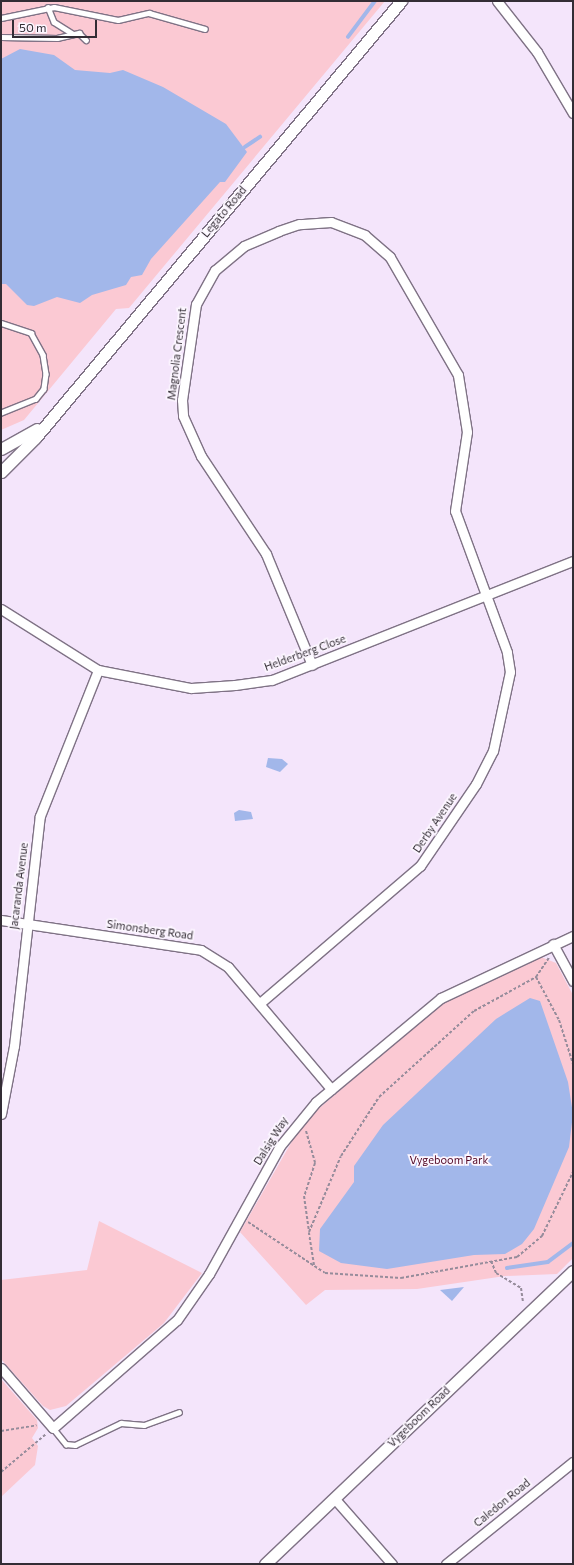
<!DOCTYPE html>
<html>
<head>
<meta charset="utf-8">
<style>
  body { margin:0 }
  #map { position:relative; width:574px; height:1565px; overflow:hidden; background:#f4e5fb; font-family:Commissioner,sans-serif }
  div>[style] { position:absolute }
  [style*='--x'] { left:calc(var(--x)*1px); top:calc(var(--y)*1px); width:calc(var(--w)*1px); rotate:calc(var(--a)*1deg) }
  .green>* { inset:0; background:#fbc9d3 }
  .water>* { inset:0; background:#a2b7ea }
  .stream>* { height:3.5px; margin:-1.75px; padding:0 1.75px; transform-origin:1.75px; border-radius:1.75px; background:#a2b7ea }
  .path>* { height:2px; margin-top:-1px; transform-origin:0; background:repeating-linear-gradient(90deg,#968c9b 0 3px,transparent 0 5px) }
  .roads { filter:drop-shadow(1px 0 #7f7285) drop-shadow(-1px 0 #7f7285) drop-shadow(0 1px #7f7285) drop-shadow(0 -1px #7f7285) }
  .service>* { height:4.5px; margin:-2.25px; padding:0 2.25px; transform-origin:2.25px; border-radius:2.25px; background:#fff }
  .minor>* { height:9px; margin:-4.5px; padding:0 4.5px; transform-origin:4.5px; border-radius:4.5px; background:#fff }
  .tertiary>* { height:11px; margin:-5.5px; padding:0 5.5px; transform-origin:5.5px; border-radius:5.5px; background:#fff }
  span { translate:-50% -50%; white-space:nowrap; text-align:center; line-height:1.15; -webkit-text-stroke:3.5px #fcf6ff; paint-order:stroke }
  .street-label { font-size:11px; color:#332d35 }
  .park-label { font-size:11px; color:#530825 }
  .frame { position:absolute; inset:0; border:2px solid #332d35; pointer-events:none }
  .scale { position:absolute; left:12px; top:20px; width:85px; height:18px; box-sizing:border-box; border:2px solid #332d35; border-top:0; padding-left:5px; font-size:12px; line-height:14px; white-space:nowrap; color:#332d35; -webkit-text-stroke:3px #fcf6ff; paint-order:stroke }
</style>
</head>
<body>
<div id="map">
  <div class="green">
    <div style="clip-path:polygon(1px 1px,385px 1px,129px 308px,116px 309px,24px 420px,1px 430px)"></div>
    <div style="clip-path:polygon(541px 957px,556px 963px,573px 995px,573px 1258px,557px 1274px,505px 1276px,417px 1289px,325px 1290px,306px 1305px,240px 1232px,295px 1136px,316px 1111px,435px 1009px,462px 992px)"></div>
    <div style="clip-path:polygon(99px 1221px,202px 1273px,164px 1323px,66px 1406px,50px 1410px,43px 1406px,1px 1359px,1px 1280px,87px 1270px)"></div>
    <div style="clip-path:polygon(1px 1379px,37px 1420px,38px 1428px,32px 1438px,38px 1446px,35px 1465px,1px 1497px)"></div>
  </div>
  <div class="water">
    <div style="clip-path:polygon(20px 49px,54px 55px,75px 70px,110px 73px,123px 70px,163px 87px,226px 124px,247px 152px,225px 182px,220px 182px,151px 259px,142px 275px,131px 277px,126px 285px,92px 295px,80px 303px,57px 297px,34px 306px,27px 305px,6px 284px,1px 284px,1px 59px)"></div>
    <div style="clip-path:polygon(282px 759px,288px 764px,280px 772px,266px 767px,268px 758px)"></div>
    <div style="clip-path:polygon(239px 810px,251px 812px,253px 819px,235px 821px,234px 813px)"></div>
    <div style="clip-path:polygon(530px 998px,540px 1001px,568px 1082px,573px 1114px,569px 1147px,534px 1229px,522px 1244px,505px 1254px,474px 1255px,387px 1269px,341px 1263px,319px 1251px,320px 1229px,354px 1182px,354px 1166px,383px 1125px,496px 1019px)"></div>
    <div style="clip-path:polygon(464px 1287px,452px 1301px,440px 1290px)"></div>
  </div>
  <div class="stream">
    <div style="--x:348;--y:37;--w:45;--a:-53.1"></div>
    <div style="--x:245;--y:147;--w:18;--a:-34"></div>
    <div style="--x:507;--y:1268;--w:41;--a:-8.3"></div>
    <div style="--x:548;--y:1262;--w:31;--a:-37"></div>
  </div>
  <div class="path">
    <div style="--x:536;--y:977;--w:23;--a:-56"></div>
    <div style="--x:306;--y:1131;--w:33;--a:74"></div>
    <div style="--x:315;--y:1163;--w:35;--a:108"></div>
    <div style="--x:304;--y:1196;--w:35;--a:82"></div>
    <div style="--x:248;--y:1222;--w:92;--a:33.5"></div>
    <div style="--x:325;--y:1273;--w:76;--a:3.8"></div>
    <div style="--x:401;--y:1278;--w:118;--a:-10.3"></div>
    <div style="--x:517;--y:1257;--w:33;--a:-40"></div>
    <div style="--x:542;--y:1236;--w:71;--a:-64.2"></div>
    <div style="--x:491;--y:1261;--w:13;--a:67"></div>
    <div style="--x:496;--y:1273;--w:29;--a:31"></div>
    <div style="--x:521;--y:1288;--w:15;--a:82"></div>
    <div style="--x:314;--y:1265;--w:33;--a:-99"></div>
    <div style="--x:309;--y:1232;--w:82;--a:-67.2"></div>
    <div style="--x:341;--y:1156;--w:70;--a:-57.2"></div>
    <div style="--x:379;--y:1097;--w:128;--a:-42.2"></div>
    <div style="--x:474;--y:1011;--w:71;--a:-28.7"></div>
    <div style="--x:536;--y:977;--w:49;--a:61.9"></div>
    <div style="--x:559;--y:1020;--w:46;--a:72.3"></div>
    <div style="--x:1;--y:1431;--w:36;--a:-9"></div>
    <div style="--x:1;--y:1472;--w:59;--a:-40.2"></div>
  </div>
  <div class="roads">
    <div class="service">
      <div style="--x:48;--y:7;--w:16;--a:68"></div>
      <div style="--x:54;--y:22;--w:22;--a:32"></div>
      <div style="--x:1;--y:18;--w:54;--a:-11.7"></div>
      <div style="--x:54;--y:7;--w:65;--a:11.5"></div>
      <div style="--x:118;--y:20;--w:32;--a:-13"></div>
      <div style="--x:149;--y:13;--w:58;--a:15.9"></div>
      <div style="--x:1;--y:37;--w:56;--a:1"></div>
      <div style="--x:57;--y:38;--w:23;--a:-13"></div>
      <div style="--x:79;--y:33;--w:10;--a:45"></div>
      <div style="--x:1;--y:323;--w:32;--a:18"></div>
      <div style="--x:31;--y:333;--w:25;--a:61"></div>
      <div style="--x:43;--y:355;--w:19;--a:81"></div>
      <div style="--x:46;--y:374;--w:15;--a:98"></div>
      <div style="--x:44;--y:389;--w:13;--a:129"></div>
      <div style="--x:36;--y:399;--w:38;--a:158"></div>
      <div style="--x:53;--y:1428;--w:21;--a:51"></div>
      <div style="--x:66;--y:1444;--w:9;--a:6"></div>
      <div style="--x:75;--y:1445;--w:51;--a:-25.6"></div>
      <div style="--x:121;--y:1423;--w:23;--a:5"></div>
      <div style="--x:144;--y:1425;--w:37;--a:-20"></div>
    </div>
    <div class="minor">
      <div style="--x:497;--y:1;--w:65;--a:51.9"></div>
      <div style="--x:537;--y:52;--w:71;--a:59.5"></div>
      <div style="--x:1;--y:609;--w:115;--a:32.2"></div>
      <div style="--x:98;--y:670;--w:95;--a:11"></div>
      <div style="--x:191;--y:688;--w:44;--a:-3.9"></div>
      <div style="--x:235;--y:685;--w:37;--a:-8"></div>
      <div style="--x:272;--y:680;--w:324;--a:-21.6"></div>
      <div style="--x:1;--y:920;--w:202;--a:8.5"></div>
      <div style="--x:201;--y:950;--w:32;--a:32"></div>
      <div style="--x:228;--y:967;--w:160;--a:49.8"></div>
      <div style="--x:553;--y:944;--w:42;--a:61.6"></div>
      <div style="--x:260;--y:1003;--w:211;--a:-40.6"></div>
      <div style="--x:420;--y:866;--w:99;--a:-55.7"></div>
      <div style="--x:476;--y:784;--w:37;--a:-63"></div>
      <div style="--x:493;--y:751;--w:81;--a:-77.9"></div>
      <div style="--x:510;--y:672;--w:20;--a:-99"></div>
      <div style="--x:507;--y:652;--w:150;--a:-110.2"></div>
      <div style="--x:455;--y:511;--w:80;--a:-81.4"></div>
      <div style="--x:467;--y:432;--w:58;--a:-99"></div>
      <div style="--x:458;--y:375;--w:136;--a:-120"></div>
      <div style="--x:390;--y:257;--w:33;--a:-139"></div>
      <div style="--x:365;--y:235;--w:36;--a:-159"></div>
      <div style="--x:331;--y:222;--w:32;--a:176"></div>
      <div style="--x:299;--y:224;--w:21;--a:161"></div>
      <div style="--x:279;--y:231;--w:38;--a:157"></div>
      <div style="--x:244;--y:246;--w:38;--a:140"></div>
      <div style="--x:215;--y:270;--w:39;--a:119"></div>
      <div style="--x:196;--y:304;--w:97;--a:98.3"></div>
      <div style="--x:182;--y:400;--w:16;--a:86"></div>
      <div style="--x:183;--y:416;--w:44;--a:65.8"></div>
      <div style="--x:201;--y:456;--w:118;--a:56.4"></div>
      <div style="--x:266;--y:554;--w:120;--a:67.5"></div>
      <div style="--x:1;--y:1114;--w:69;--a:-79.2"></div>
      <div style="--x:14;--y:1046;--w:231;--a:-83.6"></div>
      <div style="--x:40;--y:816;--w:157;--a:-68.3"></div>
      <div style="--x:1;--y:1368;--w:79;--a:49.1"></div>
      <div style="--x:53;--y:1428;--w:164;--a:-41.1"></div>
      <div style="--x:177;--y:1320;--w:56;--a:-55.2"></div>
      <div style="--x:209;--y:1274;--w:146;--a:-61"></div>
      <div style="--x:280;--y:1146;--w:57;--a:-50.7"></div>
      <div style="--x:316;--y:1102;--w:163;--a:-39.8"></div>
      <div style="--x:441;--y:998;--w:146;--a:-25.2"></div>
      <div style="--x:334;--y:1498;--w:88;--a:48.7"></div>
      <div style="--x:446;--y:1564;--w:163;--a:-38.8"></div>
    </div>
    <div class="tertiary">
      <div style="--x:1;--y:449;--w:41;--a:-29.1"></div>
      <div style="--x:1;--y:472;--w:49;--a:-45"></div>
      <div style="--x:36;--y:437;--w:569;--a:-50.07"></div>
      <div style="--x:265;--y:1564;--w:425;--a:-43.6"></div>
    </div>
  </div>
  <div class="street-label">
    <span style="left:224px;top:212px;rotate:-50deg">Legato Road</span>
    <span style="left:177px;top:354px;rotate:-83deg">Magnolia Crescent</span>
    <span style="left:305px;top:653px;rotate:-20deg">Helderberg Close</span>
    <span style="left:435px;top:823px;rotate:-56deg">Derby Avenue</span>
    <span style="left:19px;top:886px;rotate:-83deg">Jacaranda Avenue</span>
    <span style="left:150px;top:930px;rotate:8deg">Simonsberg Road</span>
    <span style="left:271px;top:1141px;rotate:-58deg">Dalsig Way</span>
    <span style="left:419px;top:1417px;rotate:-44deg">Vygeboom Road</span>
    <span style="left:502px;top:1503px;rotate:-39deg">Caledon Road</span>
  </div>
  <div class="park-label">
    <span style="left:449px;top:1160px">Vygeboom Park</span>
  </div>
  <div class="frame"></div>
  <div class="scale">50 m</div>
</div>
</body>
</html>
